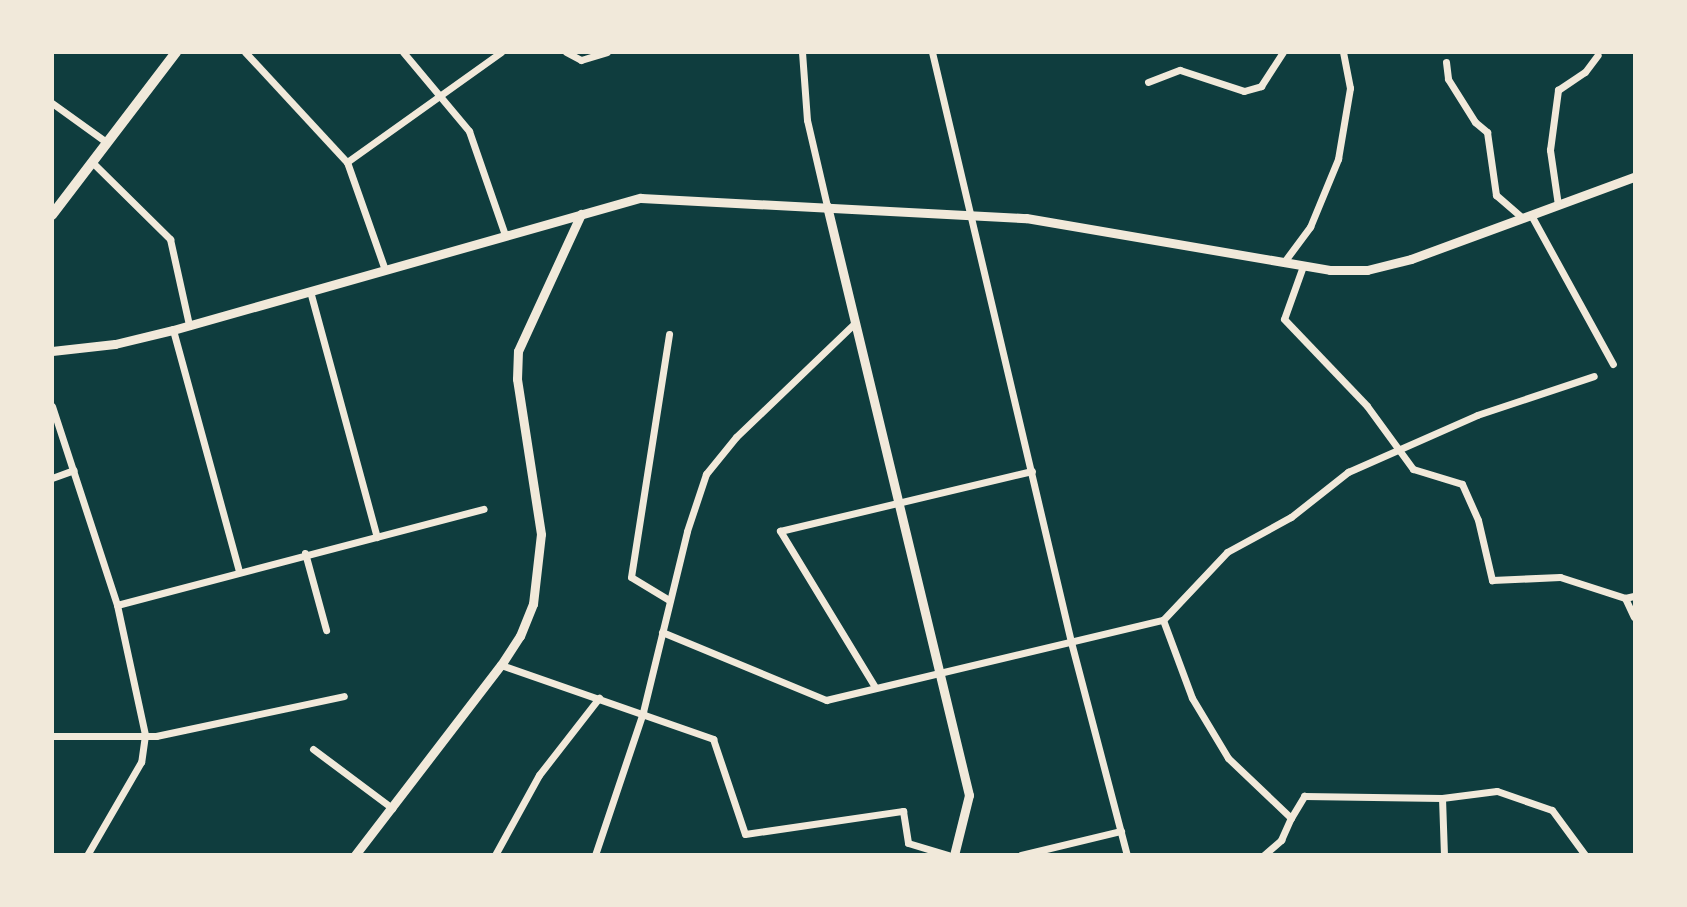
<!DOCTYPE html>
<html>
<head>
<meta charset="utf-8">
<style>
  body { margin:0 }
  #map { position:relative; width:1687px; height:907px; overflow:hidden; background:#0f3d3e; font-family:"Fira Sans",sans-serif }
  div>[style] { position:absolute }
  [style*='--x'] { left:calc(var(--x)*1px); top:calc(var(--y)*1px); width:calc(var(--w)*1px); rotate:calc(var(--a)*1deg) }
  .minor>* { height:7px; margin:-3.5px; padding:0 3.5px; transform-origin:3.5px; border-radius:3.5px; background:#f1e9da }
  .tertiary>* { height:9px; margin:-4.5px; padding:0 4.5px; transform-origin:4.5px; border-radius:4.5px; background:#f1e9da }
  .primary>* { height:10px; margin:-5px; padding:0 5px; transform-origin:5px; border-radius:5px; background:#f1e9da }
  span { translate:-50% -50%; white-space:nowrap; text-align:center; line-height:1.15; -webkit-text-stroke:5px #f1e9da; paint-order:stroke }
  .frame { position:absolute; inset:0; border:54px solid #f1e9da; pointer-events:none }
</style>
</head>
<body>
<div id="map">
  <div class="minor">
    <div style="--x:245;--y:52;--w:150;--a:47.2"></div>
    <div style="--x:347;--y:162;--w:114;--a:70.6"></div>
    <div style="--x:403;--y:52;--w:103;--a:50.1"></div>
    <div style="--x:469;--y:131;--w:110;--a:70.9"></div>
    <div style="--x:566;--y:52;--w:17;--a:28"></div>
    <div style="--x:581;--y:60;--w:27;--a:-17"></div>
    <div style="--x:802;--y:52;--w:68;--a:85.8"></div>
    <div style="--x:807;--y:120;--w:88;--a:76.9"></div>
    <div style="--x:932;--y:52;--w:606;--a:76.74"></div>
    <div style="--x:1071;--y:642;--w:220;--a:75.3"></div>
    <div style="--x:1446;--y:62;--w:17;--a:83"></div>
    <div style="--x:1448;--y:79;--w:51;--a:57.9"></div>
    <div style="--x:1475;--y:122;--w:16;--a:40"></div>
    <div style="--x:1487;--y:132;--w:64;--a:81.9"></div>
    <div style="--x:1496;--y:195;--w:35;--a:41"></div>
    <div style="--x:1148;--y:82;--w:34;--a:-21"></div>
    <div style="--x:1180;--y:70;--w:67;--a:18.2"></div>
    <div style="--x:1244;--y:91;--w:18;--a:-16"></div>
    <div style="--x:1261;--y:86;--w:40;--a:-57.1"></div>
    <div style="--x:52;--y:103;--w:67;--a:35.8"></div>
    <div style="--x:92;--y:162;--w:110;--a:44.6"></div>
    <div style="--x:170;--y:239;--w:88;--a:77.5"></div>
    <div style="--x:347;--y:162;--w:189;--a:-35.5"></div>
    <div style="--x:1558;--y:205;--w:56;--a:-98.3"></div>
    <div style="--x:1550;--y:150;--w:61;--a:-82.4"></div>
    <div style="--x:1558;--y:90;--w:32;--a:-34"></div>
    <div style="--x:1585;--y:72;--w:21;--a:-53"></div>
    <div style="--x:1531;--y:215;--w:170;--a:61.2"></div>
    <div style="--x:1284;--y:262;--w:44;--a:-53.4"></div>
    <div style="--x:1310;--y:227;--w:74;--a:-67.6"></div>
    <div style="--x:1338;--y:159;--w:72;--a:-80.4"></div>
    <div style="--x:1350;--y:88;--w:37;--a:-101"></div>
    <div style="--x:1303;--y:266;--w:56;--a:109.7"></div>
    <div style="--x:1284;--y:319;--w:120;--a:46.3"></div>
    <div style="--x:1367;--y:406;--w:78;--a:53.9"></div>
    <div style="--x:1413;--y:469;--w:51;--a:17"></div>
    <div style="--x:1462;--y:484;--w:39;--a:66"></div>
    <div style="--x:1478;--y:520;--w:62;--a:76.9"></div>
    <div style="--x:1492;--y:580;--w:68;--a:-2.5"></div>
    <div style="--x:1560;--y:577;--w:68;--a:17.9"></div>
    <div style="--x:1625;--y:598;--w:9;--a:-13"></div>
    <div style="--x:310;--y:291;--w:255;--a:74.8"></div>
    <div style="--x:173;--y:330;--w:250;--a:74.7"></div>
    <div style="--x:52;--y:406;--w:209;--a:71.9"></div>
    <div style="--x:117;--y:605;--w:133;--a:77.8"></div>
    <div style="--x:145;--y:735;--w:27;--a:98"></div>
    <div style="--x:141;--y:762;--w:108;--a:120.1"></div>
    <div style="--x:52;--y:478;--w:23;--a:-20"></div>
    <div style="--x:305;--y:553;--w:80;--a:74.7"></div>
    <div style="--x:1625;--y:598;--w:21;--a:65"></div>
    <div style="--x:669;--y:600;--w:44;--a:-148.8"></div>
    <div style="--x:631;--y:577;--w:246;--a:-81.1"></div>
    <div style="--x:117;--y:605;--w:379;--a:-14.7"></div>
    <div style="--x:1163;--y:620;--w:83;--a:69.6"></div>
    <div style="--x:1192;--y:698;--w:70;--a:59"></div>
    <div style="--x:1228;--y:758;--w:87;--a:43.6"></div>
    <div style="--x:1291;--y:818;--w:26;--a:-59"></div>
    <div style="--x:1304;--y:796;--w:138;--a:0.8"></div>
    <div style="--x:1442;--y:798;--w:57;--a:88"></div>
    <div style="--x:662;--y:632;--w:178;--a:22.5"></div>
    <div style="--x:826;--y:700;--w:346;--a:-13.4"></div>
    <div style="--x:1163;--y:620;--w:93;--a:-46.7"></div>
    <div style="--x:1227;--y:552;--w:73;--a:-28.7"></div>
    <div style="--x:1291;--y:517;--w:73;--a:-38.3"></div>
    <div style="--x:1348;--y:472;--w:141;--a:-23.8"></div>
    <div style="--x:1477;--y:415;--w:123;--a:-18.4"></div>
    <div style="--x:501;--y:665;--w:225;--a:19.2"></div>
    <div style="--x:713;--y:739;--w:100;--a:71.4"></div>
    <div style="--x:745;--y:834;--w:160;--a:-8.3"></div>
    <div style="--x:903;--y:811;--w:32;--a:81"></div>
    <div style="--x:908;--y:843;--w:42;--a:16.7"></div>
    <div style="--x:875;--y:687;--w:183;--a:-121.3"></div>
    <div style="--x:780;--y:531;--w:259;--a:-13.4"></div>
    <div style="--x:52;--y:736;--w:104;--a:0"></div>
    <div style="--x:156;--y:736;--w:192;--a:-12"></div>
    <div style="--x:313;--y:749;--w:99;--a:36.8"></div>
    <div style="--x:1442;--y:798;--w:55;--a:-7.3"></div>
    <div style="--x:1497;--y:791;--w:58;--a:19.1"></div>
    <div style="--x:1552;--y:810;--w:56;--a:53.7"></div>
    <div style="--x:495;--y:855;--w:91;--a:-61.2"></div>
    <div style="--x:539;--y:775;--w:98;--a:-52.1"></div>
    <div style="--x:595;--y:855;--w:151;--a:-71.4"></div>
    <div style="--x:643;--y:712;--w:186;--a:-76.3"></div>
    <div style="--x:687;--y:531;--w:60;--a:-71.6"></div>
    <div style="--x:706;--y:474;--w:48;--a:-51"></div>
    <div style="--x:736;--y:437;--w:165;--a:-43.8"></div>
    <div style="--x:1021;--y:855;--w:103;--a:-13.5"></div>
    <div style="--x:1264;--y:855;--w:23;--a:-41"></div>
    <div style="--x:1281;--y:840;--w:24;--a:-66"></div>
  </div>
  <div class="tertiary">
    <div style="--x:827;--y:206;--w:606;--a:76.45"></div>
    <div style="--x:969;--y:795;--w:62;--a:104"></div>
    <div style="--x:52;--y:351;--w:63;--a:-6.3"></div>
    <div style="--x:115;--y:344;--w:60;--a:-13.6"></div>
    <div style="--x:173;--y:330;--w:486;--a:-15.8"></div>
    <div style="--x:641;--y:198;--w:386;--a:3"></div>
    <div style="--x:1026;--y:218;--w:308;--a:9.7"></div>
    <div style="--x:1330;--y:270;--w:37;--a:0"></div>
    <div style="--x:1367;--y:270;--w:45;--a:-14"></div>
    <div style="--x:1411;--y:259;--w:238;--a:-20.2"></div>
    <div style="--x:355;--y:855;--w:240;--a:-52.5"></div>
    <div style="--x:501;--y:665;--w:35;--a:-57"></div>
    <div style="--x:520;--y:636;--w:35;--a:-68"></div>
    <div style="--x:533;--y:604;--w:70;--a:-83.5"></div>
    <div style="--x:541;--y:534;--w:157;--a:-98.8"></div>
    <div style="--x:517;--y:379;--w:28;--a:-88"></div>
    <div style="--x:518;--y:351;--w:151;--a:-65.3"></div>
  </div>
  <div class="primary">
    <div style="--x:52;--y:215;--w:205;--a:-52.7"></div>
  </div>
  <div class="frame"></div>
</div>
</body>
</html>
